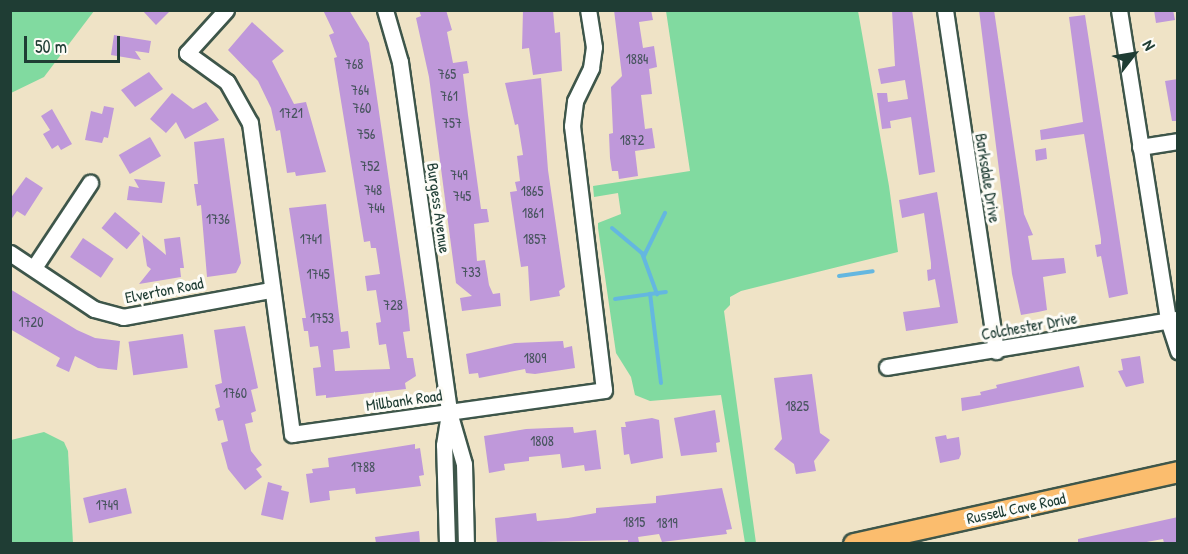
<!DOCTYPE html>
<html>
<head>
<meta charset="utf-8">
<style>
  body { margin:0 }
  #map { position:relative; width:1188px; height:554px; overflow:hidden; background:#efe3c6; font-family:"Patrick Hand",sans-serif }
  div>[style] { position:absolute }
  [style*='--x'] { left:calc(var(--x)*1px); top:calc(var(--y)*1px); width:calc(var(--w)*1px); rotate:calc(var(--a)*1deg) }
  .green>* { inset:0; background:#81daa0 }
  .stream>* { height:4px; margin:-2px; padding:0 2px; transform-origin:2px; border-radius:2px; background:#64b7e0 }
  .building>* { inset:0; background:#bf98da; transform-origin:0 0 }
  .roads { filter:drop-shadow(2px 0 #3e564a) drop-shadow(-2px 0 #3e564a) drop-shadow(0 2px #3e564a) drop-shadow(0 -2px #3e564a) }
  .minor>* { height:15px; margin:-7.5px; padding:0 7.5px; transform-origin:7.5px; border-radius:7.5px; background:#fff }
  .major>* { height:20px; margin:-10px; padding:0 10px; transform-origin:10px; border-radius:10px; background:#fbbd6e }
  span { translate:-50% -50%; white-space:nowrap; text-align:center; line-height:1.15; -webkit-text-stroke:6px #fdfcf7; paint-order:stroke }
  .number-label { font-size:14px; color:#47545e }
  .number-label span { -webkit-text-stroke-width:0 }
  .street-label { font-size:16px; color:#1f3d34 }
  .frame { position:absolute; inset:0; border:12px solid #1f3d34; pointer-events:none }
  .north { position:absolute; left:1104px; top:24px; width:60px; height:60px; -webkit-text-stroke:4px #fdfcf7; paint-order:stroke; rotate:59deg; font-size:16px; font-weight:700; line-height:24px; text-align:center; color:#1f3d34 }
  .north::after { content:''; display:block; margin:auto; width:21px; height:27px; background:#1f3d34; clip-path:polygon(50% 0,100% 100%,50% 72%,0 100%) }
  .scale { position:absolute; left:24px; top:36px; width:96px; height:27px; box-sizing:border-box; border:3px solid #1f3d34; border-top:0; padding-left:8px; font-size:18px; line-height:21px; white-space:nowrap; color:#1f3d34; -webkit-text-stroke:4px #fdfcf7; paint-order:stroke }
</style>
</head>
<body>
<div id="map">
  <div class="green">
    <div style="clip-path:polygon(10px 11px,11px 10px,94px 11px,44px 77px,11px 93px)"></div>
    <div style="clip-path:polygon(666px 11px,858px 11px,889px 186px,898px 252px,741px 291px,730px 297px,730px 305px,724px 311px,756px 543px,745px 543px,721px 395px,650px 401px,635px 395px,631px 377px,616px 353px,598px 228px,598px 223px,621px 214px,618px 193px,594px 197px,593px 186px,690px 171px)"></div>
    <div style="clip-path:polygon(44px 432px,64px 442px,68px 451px,73px 543px,11px 543px,11px 440px)"></div>
  </div>
  <div class="stream">
    <div style="--x:612;--y:228;--w:39;--a:40"></div>
    <div style="--x:642;--y:253;--w:44;--a:69.9"></div>
    <div style="--x:644;--y:256;--w:48;--a:-64"></div>
    <div style="--x:839;--y:276;--w:34;--a:-8"></div>
    <div style="--x:615;--y:299;--w:35;--a:-8"></div>
    <div style="--x:661;--y:383;--w:90;--a:-97"></div>
    <div style="--x:650;--y:294;--w:16;--a:-7"></div>
  </div>
  <div class="building">
    <div style="clip-path:polygon(142px 10px,171px 10px,156px 25px)"></div>
    <div style="clip-path:polygon(323px 10px,349px 10px,369px 43px,408px 311px,410px 331px,403px 332px,407px 358px,413px 358px,416px 376px,405px 383px,406px 389px,326px 398px,326px 395px,316px 396px,313px 368px,321px 367px,318px 346px,310px 347px,308px 331px,304px 331px,302px 318px,306px 318px,289px 208px,326px 204px,341px 332px,348px 331px,350px 348px,333px 350px,335px 371px,390px 369px,386px 344px,379px 345px,376px 323px,381px 322px,376px 290px,367px 291px,365px 276px,380px 274px,376px 248px,371px 248px,370px 241px,364px 242px,334px 58px,337px 57px,329px 35px,334px 33px)"></div>
    <div style="clip-path:polygon(419px 10px,446px 10px,452px 30px,447px 32px,453px 63px,467px 61px,469px 73px,463px 74px,468px 115px,481px 209px,487px 209px,489px 222px,474px 224px,477px 261px,485px 260px,489px 285px,493px 294px,500px 293px,501px 306px,462px 311px,460px 298px,472px 296px,456px 283px,429px 77px,416px 18px,421px 16px)"></div>
    <div style="clip-path:polygon(523px 10px,553px 10px,555px 33px,560px 32px,562px 71px,533px 75px,529px 48px,522px 49px)"></div>
    <div style="clip-path:polygon(614px 10px,651px 10px,653px 20px,639px 22px,643px 48px,654px 46px,657px 67px,649px 69px,652px 94px,641px 95px,645px 129px,652px 128px,655px 148px,635px 151px,638px 176px,619px 179px,618px 171px,612px 171px,610px 158px,609px 134px,613px 133px,611px 87px,622px 76px)"></div>
    <div style="clip-path:polygon(892px 10px,912px 10px,935px 172px,919px 175px,911px 117px,890px 121px,891px 128px,882px 129px,877px 93px,887px 93px,888px 102px,908px 99px,905px 80px,881px 84px,878px 69px,895px 66px)"></div>
    <div style="clip-path:polygon(979px 10px,994px 10px,1024px 214px,1033px 235px,1028px 236px,1032px 260px,1064px 258px,1066px 273px,1043px 277px,1047px 310px,1038px 312px,1021px 315px,1012px 274px)"></div>
    <div style="clip-path:polygon(1154px 10px,1173px 10px,1175px 20px,1156px 23px)"></div>
    <div style="clip-path:polygon(1085px 15px,1128px 294px,1109px 298px,1101px 256px,1097px 257px,1095px 245px,1101px 244px,1101px 239px,1084px 134px,1041px 140px,1040px 130px,1083px 122px,1069px 17px)"></div>
    <div style="clip-path:polygon(252px 22px,284px 51px,272px 61px,294px 104px,306px 102px,326px 172px,296px 176px,295px 172px,287px 173px,280px 130px,276px 131px,271px 108px,258px 81px,228px 50px)"></div>
    <div style="clip-path:polygon(114px 35px,151px 41px,149px 53px,135px 51px,141px 60px,111px 55px)"></div>
    <div style="clip-path:polygon(149px 72px,163px 89px,135px 107px,121px 90px)"></div>
    <div style="clip-path:polygon(541px 78px,548px 170px,565px 287px,559px 291px,560px 296px,530px 301px,528px 266px,521px 267px,510px 192px,517px 191px,515px 182px,520px 181px,517px 156px,523px 155px,518px 124px,515px 125px,505px 83px)"></div>
    <div style="clip-path:polygon(1178px 79px,1178px 121px,1172px 121px,1165px 81px)"></div>
    <div style="clip-path:polygon(172px 93px,193px 109px,206px 102px,219px 120px,185px 139px,176px 122px,166px 133px,150px 119px)"></div>
    <div style="clip-path:polygon(104px 106px,114px 108px,108px 138px,104px 137px,102px 143px,85px 140px,91px 111px,102px 114px)"></div>
    <div style="clip-path:polygon(52px 109px,72px 144px,61px 150px,58px 145px,52px 149px,43px 134px,50px 130px,41px 116px)"></div>
    <div style="left:150px;top:137px;width:22px;height:36px;rotate:60deg"></div>
    <div style="clip-path:polygon(224px 138px,241px 263px,236px 273px,207px 277px,201px 205px,197px 206px,194px 184px,198px 184px,194px 142px)"></div>
    <div style="clip-path:polygon(1046px 148px,1047px 159px,1036px 161px,1035px 150px)"></div>
    <div style="clip-path:polygon(26px 177px,43px 188px,25px 216px,17px 211px,10px 221px,10px 199px)"></div>
    <div style="clip-path:polygon(134px 179px,165px 182px,162px 203px,127px 200px,129px 186px,139px 188px)"></div>
    <div style="clip-path:polygon(937px 192px,958px 323px,906px 331px,903px 312px,940px 307px,935px 279px,928px 281px,927px 270px,931px 269px,931px 263px,924px 213px,902px 218px,899px 200px)"></div>
    <div style="left:115px;top:212px;width:33px;height:21px;rotate:40deg"></div>
    <div style="clip-path:polygon(142px 235px,166px 255px,164px 239px,180px 237px,184px 268px,180px 268px,181px 277px,139px 284px,151px 269px,147px 266px)"></div>
    <div style="left:83px;top:238px;width:37px;height:23px;rotate:34deg"></div>
    <div style="clip-path:polygon(10px 289px,77px 330px,95px 338px,120px 341px,117px 370px,98px 368px,75px 356px,69px 372px,56px 366px,60px 358px,10px 329px)"></div>
    <div style="clip-path:polygon(245px 326px,258px 388px,251px 390px,256px 411px,251px 413px,253px 422px,245px 424px,251px 451px,262px 465px,256px 469px,262px 477px,245px 490px,228px 469px,221px 443px,228px 441px,223px 420px,218px 421px,215px 409px,220px 407px,215px 385px,222px 383px,214px 330px)"></div>
    <div style="left:183px;top:334px;width:34px;height:55px;rotate:82deg"></div>
    <div style="clip-path:polygon(563px 341px,564px 348px,572px 346px,575px 368px,535px 374px,526px 373px,525px 369px,479px 378px,478px 373px,469px 374px,466px 354px,515px 343px)"></div>
    <div style="clip-path:polygon(1140px 356px,1144px 383px,1126px 387px,1118px 371px,1123px 370px,1121px 359px)"></div>
    <div style="clip-path:polygon(1079px 366px,1084px 387px,962px 411px,961px 398px,981px 395px,980px 392px,997px 388px,996px 385px)"></div>
    <div style="clip-path:polygon(812px 374px,820px 433px,830px 440px,814px 461px,816px 471px,796px 474px,794px 464px,774px 449px,782px 439px,774px 378px)"></div>
    <div style="clip-path:polygon(715px 410px,720px 442px,716px 443px,717px 452px,681px 456px,674px 418px)"></div>
    <div style="clip-path:polygon(652px 418px,659px 420px,663px 458px,631px 464px,629px 454px,624px 455px,621px 427px,626px 427px,625px 422px)"></div>
    <div style="clip-path:polygon(573px 427px,574px 433px,596px 430px,601px 469px,585px 471px,584px 465px,562px 468px,560px 454px,529px 457px,529px 461px,504px 464px,505px 470px,489px 473px,484px 436px,526px 429px)"></div>
    <div style="clip-path:polygon(946px 435px,947px 439px,959px 437px,961px 454px,959px 459px,940px 463px,935px 437px)"></div>
    <div style="clip-path:polygon(415px 444px,415px 449px,420px 448px,424px 475px,419px 476px,421px 486px,356px 494px,355px 488px,329px 491px,330px 500px,310px 503px,306px 474px,313px 473px,312px 469px,329px 467px,328px 458px)"></div>
    <div style="clip-path:polygon(268px 482px,282px 486px,281px 490px,289px 492px,283px 520px,261px 515px)"></div>
    <div style="left:126px;top:488px;width:26px;height:44px;rotate:77deg"></div>
    <div style="clip-path:polygon(722px 488px,732px 529px,726px 530px,727px 534px,662px 542px,659px 534px,638px 537px,639px 542px,628px 543px,628px 540px,497px 543px,495px 518px,536px 513px,537px 521px,568px 518px,596px 513px,596px 508px,656px 503px,656px 496px)"></div>
    <div style="clip-path:polygon(1178px 517px,1178px 542px,1164px 543px,1163px 539px,1141px 543px,1078px 543px,1078px 539px)"></div>
    <div style="clip-path:polygon(419px 531px,420px 543px,376px 543px,375px 537px)"></div>
  </div>
  <div class="roads">
    <div class="minor">
      <div style="--x:226;--y:10;--w:58;--a:132.2"></div>
      <div style="--x:187;--y:53;--w:49;--a:35.9"></div>
      <div style="--x:227;--y:82;--w:47;--a:60.7"></div>
      <div style="--x:250;--y:123;--w:314;--a:82.3"></div>
      <div style="--x:292;--y:434;--w:315;--a:-8"></div>
      <div style="--x:604;--y:390;--w:266;--a:-96.9"></div>
      <div style="--x:572;--y:126;--w:25;--a:-83"></div>
      <div style="--x:575;--y:101;--w:37;--a:-64"></div>
      <div style="--x:591;--y:68;--w:21;--a:-82"></div>
      <div style="--x:594;--y:47;--w:37;--a:-99"></div>
      <div style="--x:385;--y:10;--w:54;--a:73.9"></div>
      <div style="--x:400;--y:62;--w:353;--a:82"></div>
      <div style="--x:449;--y:412;--w:54;--a:73.9"></div>
      <div style="--x:464;--y:464;--w:80;--a:88.6"></div>
      <div style="--x:945;--y:10;--w:345;--a:81.5"></div>
      <div style="--x:1119;--y:10;--w:314;--a:81"></div>
      <div style="--x:1168;--y:320;--w:33;--a:72"></div>
      <div style="--x:1140;--y:147;--w:38;--a:-9"></div>
      <div style="--x:10;--y:253;--w:101;--a:33.7"></div>
      <div style="--x:94;--y:309;--w:30;--a:15"></div>
      <div style="--x:123;--y:317;--w:149;--a:-10.4"></div>
      <div style="--x:35;--y:266;--w:100;--a:-56.5"></div>
      <div style="--x:887;--y:367;--w:294;--a:-9.4"></div>
      <div style="--x:447;--y:544;--w:99;--a:-91.7"></div>
      <div style="--x:444;--y:445;--w:33;--a:-81"></div>
    </div>
    <div class="major">
      <div style="--x:854;--y:544;--w:332;--a:-12.5"></div>
    </div>
  </div>
  <div class="number-label">
    <span style="left:637px;top:59px">1884</span>
    <span style="left:354px;top:64px">768</span>
    <span style="left:447px;top:74px">765</span>
    <span style="left:360px;top:90px">764</span>
    <span style="left:449px;top:96px">761</span>
    <span style="left:362px;top:108px">760</span>
    <span style="left:291px;top:113px">1721</span>
    <span style="left:452px;top:123px">757</span>
    <span style="left:366px;top:134px">756</span>
    <span style="left:632px;top:140px">1872</span>
    <span style="left:370px;top:166px">752</span>
    <span style="left:459px;top:175px">749</span>
    <span style="left:373px;top:190px">748</span>
    <span style="left:532px;top:191px">1865</span>
    <span style="left:462px;top:196px">745</span>
    <span style="left:376px;top:208px">744</span>
    <span style="left:533px;top:213px">1861</span>
    <span style="left:218px;top:219px">1736</span>
    <span style="left:311px;top:239px">1741</span>
    <span style="left:535px;top:239px">1857</span>
    <span style="left:471px;top:272px">733</span>
    <span style="left:318px;top:274px">1745</span>
    <span style="left:393px;top:305px">728</span>
    <span style="left:322px;top:318px">1753</span>
    <span style="left:31px;top:322px">1720</span>
    <span style="left:535px;top:358px">1809</span>
    <span style="left:235px;top:393px">1760</span>
    <span style="left:797px;top:406px">1825</span>
    <span style="left:542px;top:441px">1808</span>
    <span style="left:363px;top:467px">1788</span>
    <span style="left:107px;top:505px">1749</span>
    <span style="left:634px;top:522px">1815</span>
    <span style="left:667px;top:523px">1819</span>
  </div>
  <div class="street-label">
    <span style="left:988px;top:178px;rotate:81deg">Barksdale Drive</span>
    <span style="left:439px;top:208px;rotate:82deg">Burgess Avenue</span>
    <span style="left:164px;top:290px;rotate:-11deg">Elverton Road</span>
    <span style="left:1029px;top:326px;rotate:-10deg">Colchester Drive</span>
    <span style="left:404px;top:400px;rotate:-8deg">Millbank Road</span>
    <span style="left:1016px;top:508px;rotate:-12deg">Russell Cave Road</span>
  </div>
  <div class="frame"></div>
  <div class="north">N</div>
  <div class="scale">50 m</div>
</div>
</body>
</html>
